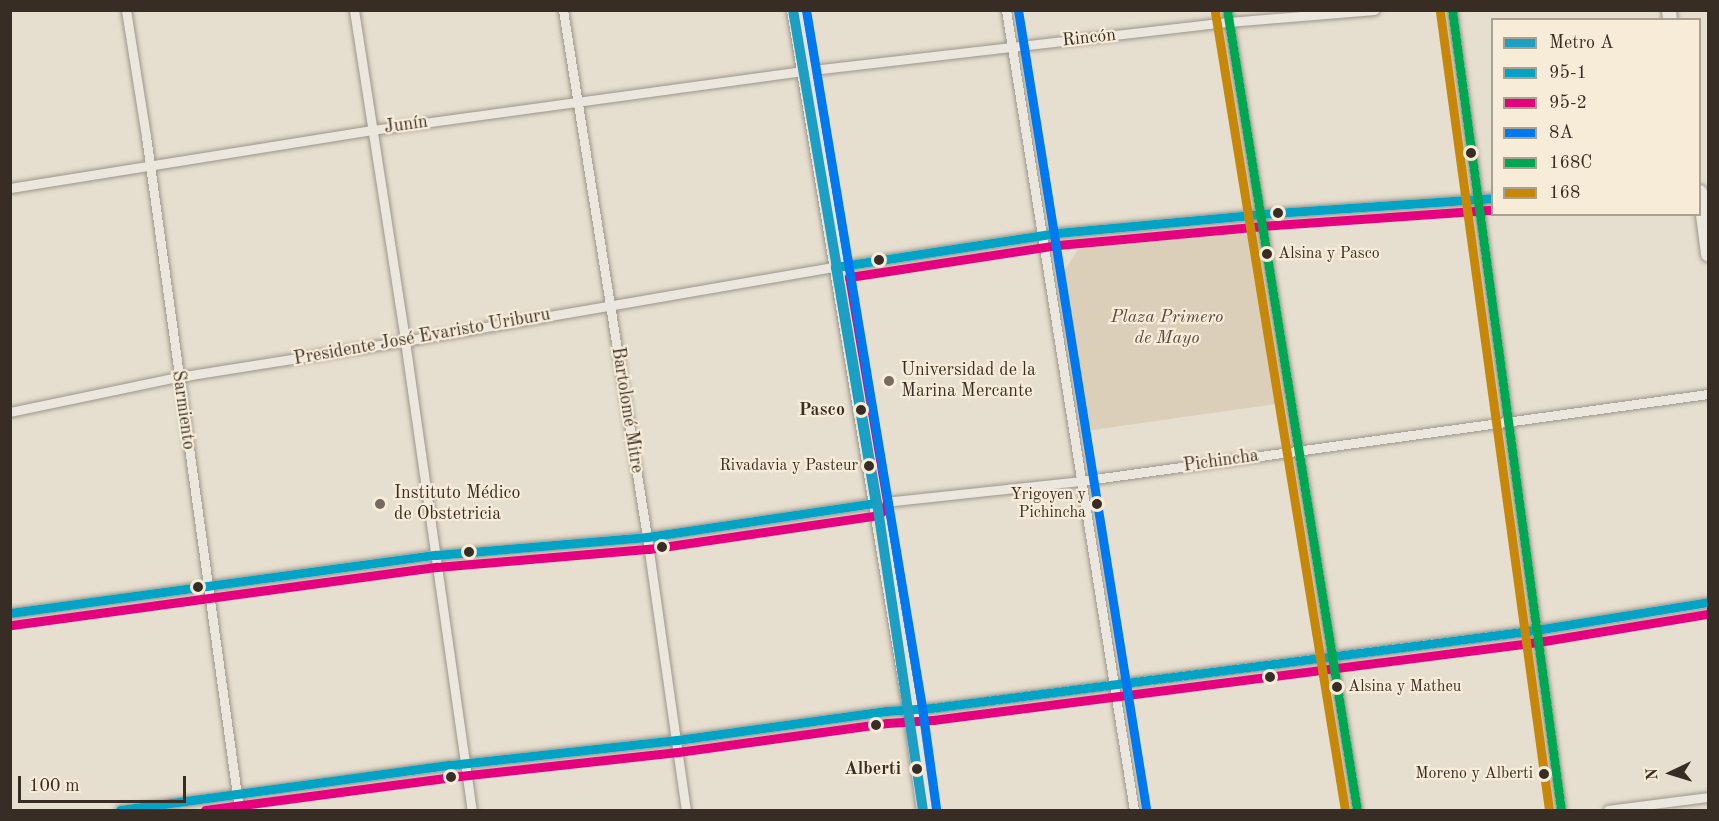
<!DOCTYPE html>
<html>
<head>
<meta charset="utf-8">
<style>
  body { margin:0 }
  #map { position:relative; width:1719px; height:821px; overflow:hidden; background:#e6dece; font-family:"Old Standard TT",serif }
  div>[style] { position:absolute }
  .green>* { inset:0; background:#dbcfb9 }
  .roads { filter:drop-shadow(0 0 2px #9b958b) drop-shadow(0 0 2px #9b958b) }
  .minor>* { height:9px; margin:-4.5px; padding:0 4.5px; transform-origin:4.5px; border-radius:4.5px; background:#ebe7df }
  .secondary>* { height:14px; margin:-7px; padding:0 7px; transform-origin:7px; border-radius:7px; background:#ebe7df }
  .primary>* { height:15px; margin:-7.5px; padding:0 7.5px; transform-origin:7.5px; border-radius:7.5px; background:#e8e3da }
  .bus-1>* { height:9px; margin:-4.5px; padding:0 4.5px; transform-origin:4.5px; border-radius:4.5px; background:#03a3c6 }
  .bus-2>* { height:9px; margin:-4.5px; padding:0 4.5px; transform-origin:4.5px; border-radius:4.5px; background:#e5007d }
  .bus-3>* { height:9px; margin:-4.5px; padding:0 4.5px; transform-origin:4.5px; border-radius:4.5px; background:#0079ef }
  .bus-4>* { height:9px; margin:-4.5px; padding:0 4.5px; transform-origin:4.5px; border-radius:4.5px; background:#00a651 }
  .bus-5>* { height:9px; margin:-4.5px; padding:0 4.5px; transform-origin:4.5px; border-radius:4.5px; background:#c78809 }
  .metro-1>* { height:10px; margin:-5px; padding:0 5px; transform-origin:5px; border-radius:5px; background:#1d9ec3 }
  .dots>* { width:16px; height:16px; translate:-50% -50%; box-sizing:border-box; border:3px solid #f6ecd8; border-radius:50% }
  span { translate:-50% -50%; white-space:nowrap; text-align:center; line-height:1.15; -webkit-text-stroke:4.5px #f6ecd8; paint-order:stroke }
  .bus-label { font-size:16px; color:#382d25 }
  .left { translate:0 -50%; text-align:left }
  .right { translate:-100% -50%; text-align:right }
  .street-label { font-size:18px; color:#382d25 }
  .park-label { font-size:18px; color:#574b3f; font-style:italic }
  .poi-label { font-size:18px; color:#382d25 }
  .stop-label { font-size:18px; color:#382d25; font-weight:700 }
  .frame { position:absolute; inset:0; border:12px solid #382d25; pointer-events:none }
  .legend { position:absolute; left:1491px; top:18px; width:210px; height:198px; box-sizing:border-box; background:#f6ecd8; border:2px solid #aaa090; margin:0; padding:8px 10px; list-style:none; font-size:18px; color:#382d25 }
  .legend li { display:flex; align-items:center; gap:12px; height:30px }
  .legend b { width:30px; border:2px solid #aaa090 }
  .north { position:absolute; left:1641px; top:743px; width:60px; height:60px; -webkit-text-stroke:4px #f6ecd8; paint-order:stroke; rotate:266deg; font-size:16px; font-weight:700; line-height:24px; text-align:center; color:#382d25 }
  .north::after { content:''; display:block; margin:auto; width:21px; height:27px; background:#382d25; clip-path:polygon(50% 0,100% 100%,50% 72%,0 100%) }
  .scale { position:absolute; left:18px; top:776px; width:168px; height:27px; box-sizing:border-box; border:3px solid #382d25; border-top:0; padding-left:8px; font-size:18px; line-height:21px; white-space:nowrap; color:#382d25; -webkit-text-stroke:4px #f6ecd8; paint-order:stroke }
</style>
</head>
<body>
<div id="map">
  <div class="green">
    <i style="clip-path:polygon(1241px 231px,1252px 240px,1276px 404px,1086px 431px,1063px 273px,1079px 248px)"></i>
  </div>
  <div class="roads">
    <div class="minor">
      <i style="left:126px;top:10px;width:128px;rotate:81deg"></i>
      <i style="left:146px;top:136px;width:680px;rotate:82.14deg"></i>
      <i style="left:354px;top:10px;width:335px;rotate:81.2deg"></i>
      <i style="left:405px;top:341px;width:474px;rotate:81.9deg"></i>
      <i style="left:563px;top:10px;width:534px;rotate:80.94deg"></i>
      <i style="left:647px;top:537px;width:276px;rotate:81.9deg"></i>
      <i style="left:1006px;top:10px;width:810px;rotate:80.91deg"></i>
      <i style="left:1227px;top:10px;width:810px;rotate:80.77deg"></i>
      <i style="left:1452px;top:10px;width:807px;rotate:82.24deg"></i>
      <i style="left:10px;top:188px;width:367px;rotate:-9.1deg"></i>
      <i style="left:372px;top:130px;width:436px;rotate:-7.8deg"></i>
      <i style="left:804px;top:71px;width:427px;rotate:-6.6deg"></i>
      <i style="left:1228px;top:22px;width:147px;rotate:-4.7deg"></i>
      <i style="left:10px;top:412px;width:172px;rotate:-11.8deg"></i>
      <i style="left:178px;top:377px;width:230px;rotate:-9deg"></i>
      <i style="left:405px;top:341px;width:436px;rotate:-9.8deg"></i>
      <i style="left:835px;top:267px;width:225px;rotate:-8.7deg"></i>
      <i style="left:1057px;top:233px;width:204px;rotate:-5.3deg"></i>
      <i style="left:1260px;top:214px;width:233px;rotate:-3.9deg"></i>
      <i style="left:10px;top:613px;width:430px;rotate:-7.8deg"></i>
      <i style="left:436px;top:555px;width:212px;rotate:-4.9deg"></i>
      <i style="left:647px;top:537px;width:231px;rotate:-8.5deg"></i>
      <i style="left:875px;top:503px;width:206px;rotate:-6.1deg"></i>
      <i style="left:1080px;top:481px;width:634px;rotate:-7.89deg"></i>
      <i style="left:120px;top:810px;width:333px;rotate:-7.8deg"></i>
      <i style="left:450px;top:765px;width:228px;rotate:-6.3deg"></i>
      <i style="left:677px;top:740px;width:211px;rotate:-7.9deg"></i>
      <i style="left:886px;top:711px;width:45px;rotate:-3.8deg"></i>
      <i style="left:931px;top:708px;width:610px;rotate:-7.35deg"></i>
      <i style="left:1536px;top:630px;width:174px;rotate:-9.2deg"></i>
      <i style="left:1608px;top:810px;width:101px;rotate:-7.4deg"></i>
    </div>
    <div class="secondary">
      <i style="left:1669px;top:10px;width:10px;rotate:84deg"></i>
      <i style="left:1700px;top:192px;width:63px;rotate:82.6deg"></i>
    </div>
    <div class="primary">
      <i style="left:794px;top:10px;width:709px;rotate:80.58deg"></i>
      <i style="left:910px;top:709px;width:102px;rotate:82.1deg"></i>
    </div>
  </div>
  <div class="bus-1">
    <i style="left:10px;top:613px;width:430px;rotate:-7.8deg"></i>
    <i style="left:436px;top:555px;width:212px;rotate:-4.9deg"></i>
    <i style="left:647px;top:537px;width:231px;rotate:-8.5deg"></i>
    <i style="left:875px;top:503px;width:239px;rotate:-99.6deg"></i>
    <i style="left:835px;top:267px;width:225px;rotate:-8.7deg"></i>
    <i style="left:1057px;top:233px;width:204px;rotate:-5.3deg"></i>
    <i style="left:1260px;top:214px;width:233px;rotate:-3.9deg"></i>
    <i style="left:120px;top:810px;width:333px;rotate:-7.8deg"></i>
    <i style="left:450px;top:765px;width:228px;rotate:-6.3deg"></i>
    <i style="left:677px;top:740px;width:211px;rotate:-7.9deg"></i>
    <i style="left:886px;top:711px;width:45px;rotate:-3.8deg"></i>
    <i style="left:931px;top:708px;width:610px;rotate:-7.35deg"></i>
    <i style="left:1536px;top:630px;width:174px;rotate:-9.2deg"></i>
  </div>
  <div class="bus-2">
    <i style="left:12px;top:625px;width:429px;rotate:-7.8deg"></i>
    <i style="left:437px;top:567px;width:213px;rotate:-4.9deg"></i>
    <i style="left:649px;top:549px;width:232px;rotate:-8.4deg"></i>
    <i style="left:878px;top:515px;width:9px;rotate:-41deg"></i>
    <i style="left:885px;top:509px;width:8px;rotate:-76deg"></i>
    <i style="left:887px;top:501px;width:227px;rotate:-99.6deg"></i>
    <i style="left:849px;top:277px;width:211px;rotate:-8.7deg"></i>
    <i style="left:1058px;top:245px;width:204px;rotate:-5.3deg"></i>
    <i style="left:1261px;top:226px;width:232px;rotate:-4deg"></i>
    <i style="left:205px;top:810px;width:248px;rotate:-7.6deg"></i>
    <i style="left:451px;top:777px;width:228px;rotate:-6.3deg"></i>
    <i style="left:678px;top:752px;width:211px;rotate:-7.9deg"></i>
    <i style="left:887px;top:723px;width:46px;rotate:-3.7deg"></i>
    <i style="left:933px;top:720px;width:610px;rotate:-7.35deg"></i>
    <i style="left:1538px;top:642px;width:172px;rotate:-9.4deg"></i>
  </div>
  <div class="bus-3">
    <i style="left:806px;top:10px;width:707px;rotate:80.55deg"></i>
    <i style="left:922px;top:707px;width:102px;rotate:82.1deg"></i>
    <i style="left:1018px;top:10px;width:808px;rotate:80.89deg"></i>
  </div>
  <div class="bus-4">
    <i style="left:1227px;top:10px;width:810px;rotate:80.77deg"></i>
    <i style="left:1452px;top:10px;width:807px;rotate:82.24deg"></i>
  </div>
  <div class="bus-5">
    <i style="left:1215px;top:12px;width:809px;rotate:80.75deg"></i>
    <i style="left:1440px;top:12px;width:805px;rotate:82.22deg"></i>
  </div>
  <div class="metro-1">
    <i style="left:793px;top:10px;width:500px;rotate:80.33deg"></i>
    <i style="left:877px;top:503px;width:310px;rotate:81.5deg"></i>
  </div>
  <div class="dots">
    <i style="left:1471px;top:153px;background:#382d25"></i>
    <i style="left:1278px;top:213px;background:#382d25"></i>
    <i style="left:1267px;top:254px;background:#382d25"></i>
    <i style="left:879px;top:260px;background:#382d25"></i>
    <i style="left:889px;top:381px;background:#756b60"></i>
    <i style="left:861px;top:410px;background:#382d25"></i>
    <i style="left:869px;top:466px;background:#382d25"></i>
    <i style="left:380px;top:504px;background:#756b60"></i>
    <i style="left:1097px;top:504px;background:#382d25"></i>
    <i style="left:662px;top:547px;background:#382d25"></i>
    <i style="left:469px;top:552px;background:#382d25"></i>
    <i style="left:198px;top:587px;background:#382d25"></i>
    <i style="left:1270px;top:677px;background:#382d25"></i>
    <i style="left:1337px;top:687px;background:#382d25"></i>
    <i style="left:876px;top:725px;background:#382d25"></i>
    <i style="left:917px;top:769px;background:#382d25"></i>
    <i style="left:1544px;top:774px;background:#382d25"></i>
    <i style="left:451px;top:777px;background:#382d25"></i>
  </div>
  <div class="bus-label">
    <span class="left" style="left:1278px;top:254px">Alsina y Pasco</span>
    <span class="right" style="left:858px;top:466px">Rivadavia y Pasteur</span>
    <span class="right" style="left:1086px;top:504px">Yrigoyen y<br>Pichincha</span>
    <span class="left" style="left:1348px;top:687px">Alsina y Matheu</span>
    <span class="right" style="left:1533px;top:774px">Moreno y Alberti</span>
  </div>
  <div class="street-label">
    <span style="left:1089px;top:38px;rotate:-6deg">Rincón</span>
    <span style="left:406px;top:125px;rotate:-8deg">Junín</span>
    <span style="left:422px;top:337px;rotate:-10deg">Presidente José Evaristo Uriburu</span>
    <span style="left:183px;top:410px;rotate:82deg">Sarmiento</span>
    <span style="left:627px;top:410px;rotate:81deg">Bartolomé Mitre</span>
    <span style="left:1221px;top:461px;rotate:-8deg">Pichincha</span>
  </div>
  <div class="park-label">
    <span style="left:1167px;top:328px">Plaza Primero<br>de Mayo</span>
  </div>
  <div class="poi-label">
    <span class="left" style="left:901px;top:381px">Universidad de la<br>Marina Mercante</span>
    <span class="left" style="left:394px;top:504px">Instituto Médico<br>de Obstetricia</span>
  </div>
  <div class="stop-label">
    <span class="right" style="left:845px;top:410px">Pasco</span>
    <span class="right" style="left:901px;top:769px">Alberti</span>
  </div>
  <div class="frame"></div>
  <ul class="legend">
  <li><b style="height:8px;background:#1d9ec3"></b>Metro A</li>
  <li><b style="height:8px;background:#03a3c6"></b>95-1</li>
  <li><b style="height:8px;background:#e5007d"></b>95-2</li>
  <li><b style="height:8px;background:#0079ef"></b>8A</li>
  <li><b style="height:8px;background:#00a651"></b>168C</li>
  <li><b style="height:8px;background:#c78809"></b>168</li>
  </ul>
  <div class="north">N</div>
  <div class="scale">100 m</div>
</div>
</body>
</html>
